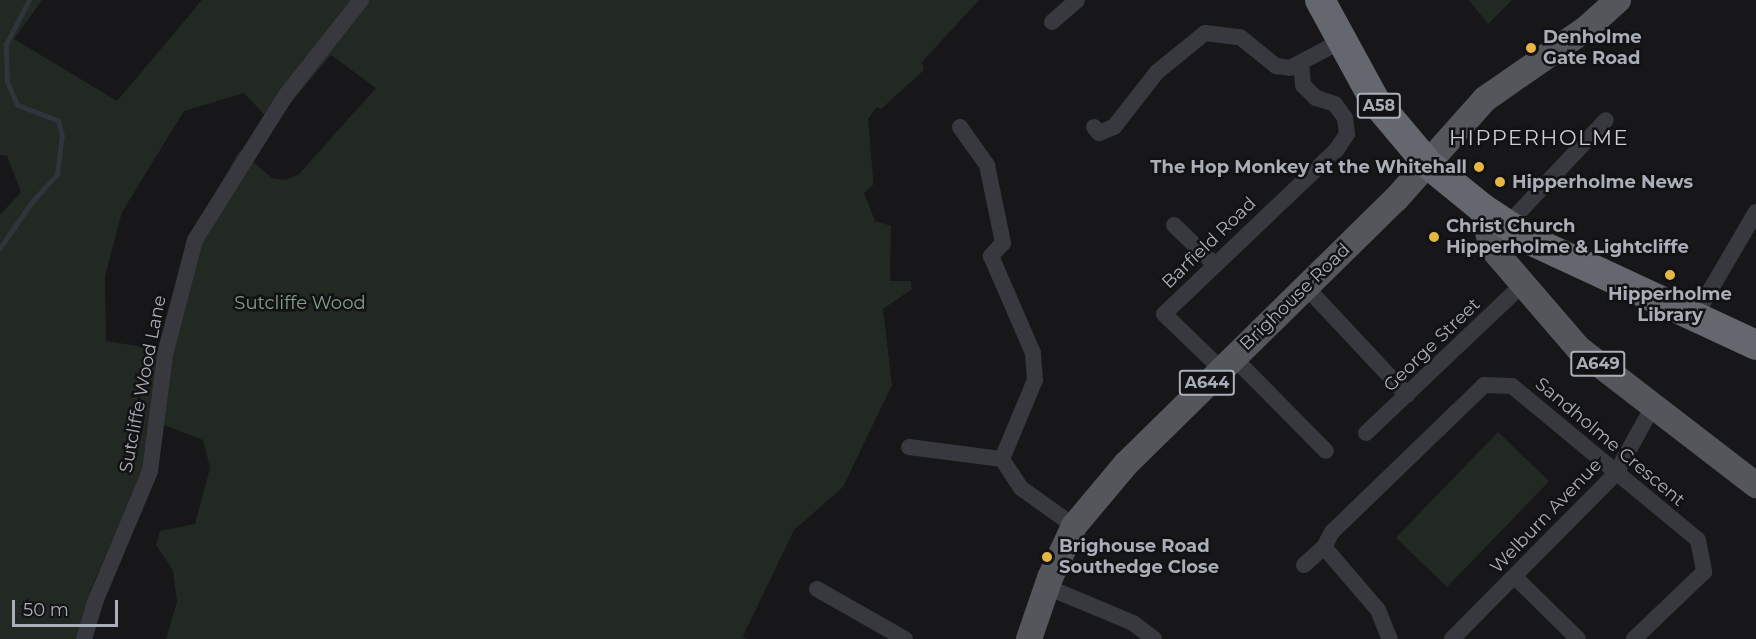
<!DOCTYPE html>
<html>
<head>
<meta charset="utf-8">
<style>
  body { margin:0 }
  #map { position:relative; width:1756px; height:639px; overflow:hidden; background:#171719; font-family:Montserrat,sans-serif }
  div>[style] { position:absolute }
  .green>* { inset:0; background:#212922; transform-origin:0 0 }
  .stream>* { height:4.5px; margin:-2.25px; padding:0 2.25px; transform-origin:2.25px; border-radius:2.25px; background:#2e353c }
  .street>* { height:16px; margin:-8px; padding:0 8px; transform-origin:8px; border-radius:8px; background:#38393e }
  .primary>* { height:26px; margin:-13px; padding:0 13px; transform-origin:13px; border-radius:13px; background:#54565c }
  .highway>* { height:30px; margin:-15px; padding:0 15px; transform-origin:15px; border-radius:15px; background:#65676e }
  .dots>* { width:16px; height:16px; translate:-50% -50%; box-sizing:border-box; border:3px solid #121214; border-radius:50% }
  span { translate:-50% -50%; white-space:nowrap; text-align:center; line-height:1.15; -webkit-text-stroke:5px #121214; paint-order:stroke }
  .shield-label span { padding:2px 4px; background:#121214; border:2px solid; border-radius:4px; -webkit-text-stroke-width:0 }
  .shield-label { font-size:16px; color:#aaaeb8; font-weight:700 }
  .poi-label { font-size:18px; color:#aaaeb8; font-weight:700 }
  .left { translate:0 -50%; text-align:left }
  .right { translate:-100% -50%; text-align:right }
  .street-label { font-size:18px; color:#aaaeb8 }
  .park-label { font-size:18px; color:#82a186 }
  .quarter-label { font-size:21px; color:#cbcdd4; letter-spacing:1.5px }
  .scale { position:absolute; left:12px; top:600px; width:106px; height:27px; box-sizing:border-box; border:3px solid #aaaeb8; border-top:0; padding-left:8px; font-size:18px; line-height:21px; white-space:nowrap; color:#aaaeb8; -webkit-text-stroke:4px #121214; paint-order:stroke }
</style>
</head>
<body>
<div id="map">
  <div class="green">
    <i style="clip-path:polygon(evenodd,0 0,42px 0,14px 39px,117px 101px,202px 0,979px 0,922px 62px,924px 70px,881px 109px,877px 107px,868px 119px,873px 177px,873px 185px,864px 193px,875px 221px,891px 226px,890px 281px,911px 281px,912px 289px,883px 309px,892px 385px,843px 487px,794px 530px,743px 636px,747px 639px,166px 639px,177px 602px,173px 570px,156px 545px,160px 531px,195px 524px,210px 468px,203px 440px,151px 420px,143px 469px,91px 589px,78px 639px,0 639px,0 215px,21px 192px,7px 156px,0 155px,0 0,331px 55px,376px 88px,299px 174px,286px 180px,272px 178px,240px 150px,189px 239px,157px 349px,106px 341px,105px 276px,122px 212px,184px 111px,244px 93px,273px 124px,331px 55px)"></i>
    <i style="clip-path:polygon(1469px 0,1512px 0,1488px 24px)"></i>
    <i style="left:1498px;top:432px;width:71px;height:147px;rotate:44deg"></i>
  </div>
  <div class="stream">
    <i style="left:0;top:248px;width:55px;rotate:-55.4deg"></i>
    <i style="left:31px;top:203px;width:39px;rotate:-48deg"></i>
    <i style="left:57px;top:174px;width:38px;rotate:-83deg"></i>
    <i style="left:62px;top:136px;width:16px;rotate:-105deg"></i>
    <i style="left:58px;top:121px;width:44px;rotate:-158.7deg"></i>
    <i style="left:17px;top:105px;width:26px;rotate:-113deg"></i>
    <i style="left:7px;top:81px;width:37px;rotate:-92deg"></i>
    <i style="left:6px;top:44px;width:50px;rotate:-62.4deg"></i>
  </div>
  <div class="street">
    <i style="left:1052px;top:22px;width:33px;rotate:-41deg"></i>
    <i style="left:960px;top:127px;width:47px;rotate:54.6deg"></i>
    <i style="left:987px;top:165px;width:80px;rotate:78.4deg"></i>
    <i style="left:1003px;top:243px;width:18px;rotate:133deg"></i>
    <i style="left:991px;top:256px;width:106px;rotate:66.6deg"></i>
    <i style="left:1033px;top:353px;width:27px;rotate:86deg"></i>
    <i style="left:1035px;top:380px;width:86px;rotate:112.7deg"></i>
    <i style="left:1002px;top:459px;width:35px;rotate:57deg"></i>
    <i style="left:1021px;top:488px;width:65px;rotate:35.6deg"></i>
    <i style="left:1094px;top:127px;width:8px;rotate:50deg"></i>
    <i style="left:1099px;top:133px;width:16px;rotate:-22deg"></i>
    <i style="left:1114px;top:127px;width:70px;rotate:-52deg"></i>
    <i style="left:1157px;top:72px;width:62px;rotate:-39.1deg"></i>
    <i style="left:1205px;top:33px;width:35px;rotate:7deg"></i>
    <i style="left:1240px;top:37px;width:46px;rotate:38.9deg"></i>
    <i style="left:1276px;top:66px;width:14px;rotate:8deg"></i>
    <i style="left:1290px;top:68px;width:58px;rotate:-27.9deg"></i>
    <i style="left:1174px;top:225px;width:57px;rotate:44.3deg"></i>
    <i style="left:1507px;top:225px;width:144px;rotate:-46.7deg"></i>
    <i style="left:1306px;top:287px;width:148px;rotate:46.9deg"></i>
    <i style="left:1695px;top:316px;width:121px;rotate:-59.6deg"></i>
    <i style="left:1233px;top:357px;width:132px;rotate:45.3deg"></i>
    <i style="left:1221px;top:369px;width:79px;rotate:-136deg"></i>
    <i style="left:1164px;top:314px;width:239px;rotate:-43.6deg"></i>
    <i style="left:1337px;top:149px;width:18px;rotate:-56deg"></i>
    <i style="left:1347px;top:134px;width:16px;rotate:-97deg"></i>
    <i style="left:1345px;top:118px;width:17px;rotate:-126deg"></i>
    <i style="left:1335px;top:104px;width:20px;rotate:-162deg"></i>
    <i style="left:1316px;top:98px;width:18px;rotate:-135deg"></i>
    <i style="left:1303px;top:85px;width:22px;rotate:-95deg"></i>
    <i style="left:1366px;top:433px;width:216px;rotate:-43.5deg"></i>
    <i style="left:909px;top:447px;width:94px;rotate:7.4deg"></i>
    <i style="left:1324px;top:547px;width:83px;rotate:49.4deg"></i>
    <i style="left:1378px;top:610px;width:31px;rotate:68deg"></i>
    <i style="left:1304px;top:565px;width:27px;rotate:-42deg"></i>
    <i style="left:1324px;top:547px;width:17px;rotate:-62deg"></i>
    <i style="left:1332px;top:532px;width:211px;rotate:-44deg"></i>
    <i style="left:1484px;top:385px;width:28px;rotate:2deg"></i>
    <i style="left:1512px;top:386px;width:241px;rotate:39.6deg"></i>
    <i style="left:1698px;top:540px;width:33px;rotate:79deg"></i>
    <i style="left:1704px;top:572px;width:97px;rotate:136.3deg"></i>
    <i style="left:1515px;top:577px;width:88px;rotate:44.5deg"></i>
    <i style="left:1047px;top:587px;width:93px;rotate:22.7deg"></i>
    <i style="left:1133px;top:623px;width:26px;rotate:37deg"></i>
    <i style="left:817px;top:589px;width:101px;rotate:29.6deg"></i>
    <i style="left:84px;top:639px;width:39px;rotate:-73deg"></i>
    <i style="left:95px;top:602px;width:142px;rotate:-67.2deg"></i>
    <i style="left:150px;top:471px;width:117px;rotate:-82.6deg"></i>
    <i style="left:165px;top:355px;width:119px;rotate:-75.4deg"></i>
    <i style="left:195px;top:240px;width:171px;rotate:-57.9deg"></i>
    <i style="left:286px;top:95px;width:121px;rotate:-51.7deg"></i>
    <i style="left:1452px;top:639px;width:233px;rotate:-45.3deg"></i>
    <i style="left:1616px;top:473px;width:74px;rotate:-61deg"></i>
  </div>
  <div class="primary">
    <i style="left:1482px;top:208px;width:41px;rotate:76deg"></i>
    <i style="left:1492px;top:248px;width:132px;rotate:49.3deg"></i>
    <i style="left:1578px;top:348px;width:225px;rotate:37.6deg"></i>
    <i style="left:1029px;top:639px;width:65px;rotate:-71deg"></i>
    <i style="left:1050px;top:578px;width:57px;rotate:-65.2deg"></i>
    <i style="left:1074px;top:526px;width:81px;rotate:-50deg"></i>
    <i style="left:1126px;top:464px;width:378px;rotate:-44.5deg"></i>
    <i style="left:1396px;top:199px;width:134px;rotate:-48.3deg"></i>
    <i style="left:1485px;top:99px;width:124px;rotate:-34.8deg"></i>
    <i style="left:1587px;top:28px;width:42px;rotate:-42.1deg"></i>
  </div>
  <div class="highway">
    <i style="left:1320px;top:0;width:115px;rotate:61.4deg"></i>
    <i style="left:1375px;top:101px;width:82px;rotate:49.9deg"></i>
    <i style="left:1428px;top:164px;width:70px;rotate:39.2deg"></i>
    <i style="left:1482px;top:208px;width:60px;rotate:33.4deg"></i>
    <i style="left:1532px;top:241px;width:247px;rotate:24.9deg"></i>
  </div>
  <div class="dots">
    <i style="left:1531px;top:48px;background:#e6b642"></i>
    <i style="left:1479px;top:167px;background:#e6b642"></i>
    <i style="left:1500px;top:182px;background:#e6b642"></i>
    <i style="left:1434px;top:237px;background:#e6b642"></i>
    <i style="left:1670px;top:275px;background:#e6b642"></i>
    <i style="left:1047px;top:557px;background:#e6b642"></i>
  </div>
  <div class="shield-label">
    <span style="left:1379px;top:106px">A58</span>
    <span style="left:1598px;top:364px">A649</span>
    <span style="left:1207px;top:383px">A644</span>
  </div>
  <div class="poi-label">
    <span class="left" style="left:1543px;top:48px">Denholme<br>Gate Road</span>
    <span class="right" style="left:1467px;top:167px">The Hop Monkey at the Whitehall</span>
    <span class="left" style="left:1512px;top:182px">Hipperholme News</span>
    <span class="left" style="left:1446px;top:237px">Christ Church<br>Hipperholme &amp; Lightcliffe</span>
    <span style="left:1670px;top:305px">Hipperholme<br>Library</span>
    <span class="left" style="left:1059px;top:557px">Brighouse Road<br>Southedge Close</span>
  </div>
  <div class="street-label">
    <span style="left:1209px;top:243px;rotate:-44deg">Barfield Road</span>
    <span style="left:1295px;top:297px;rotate:-44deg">Brighouse Road</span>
    <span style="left:1432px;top:345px;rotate:-44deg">George Street</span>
    <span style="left:143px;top:384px;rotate:-79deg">Sutcliffe Wood Lane</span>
    <span style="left:1610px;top:442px;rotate:40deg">Sandholme Crescent</span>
    <span style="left:1546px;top:516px;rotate:-46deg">Welburn Avenue</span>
  </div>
  <div class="park-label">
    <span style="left:300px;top:303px">Sutcliffe Wood</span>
  </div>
  <div class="quarter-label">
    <span style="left:1539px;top:138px">HIPPERHOLME</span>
  </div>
  <div class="scale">50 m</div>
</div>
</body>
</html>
